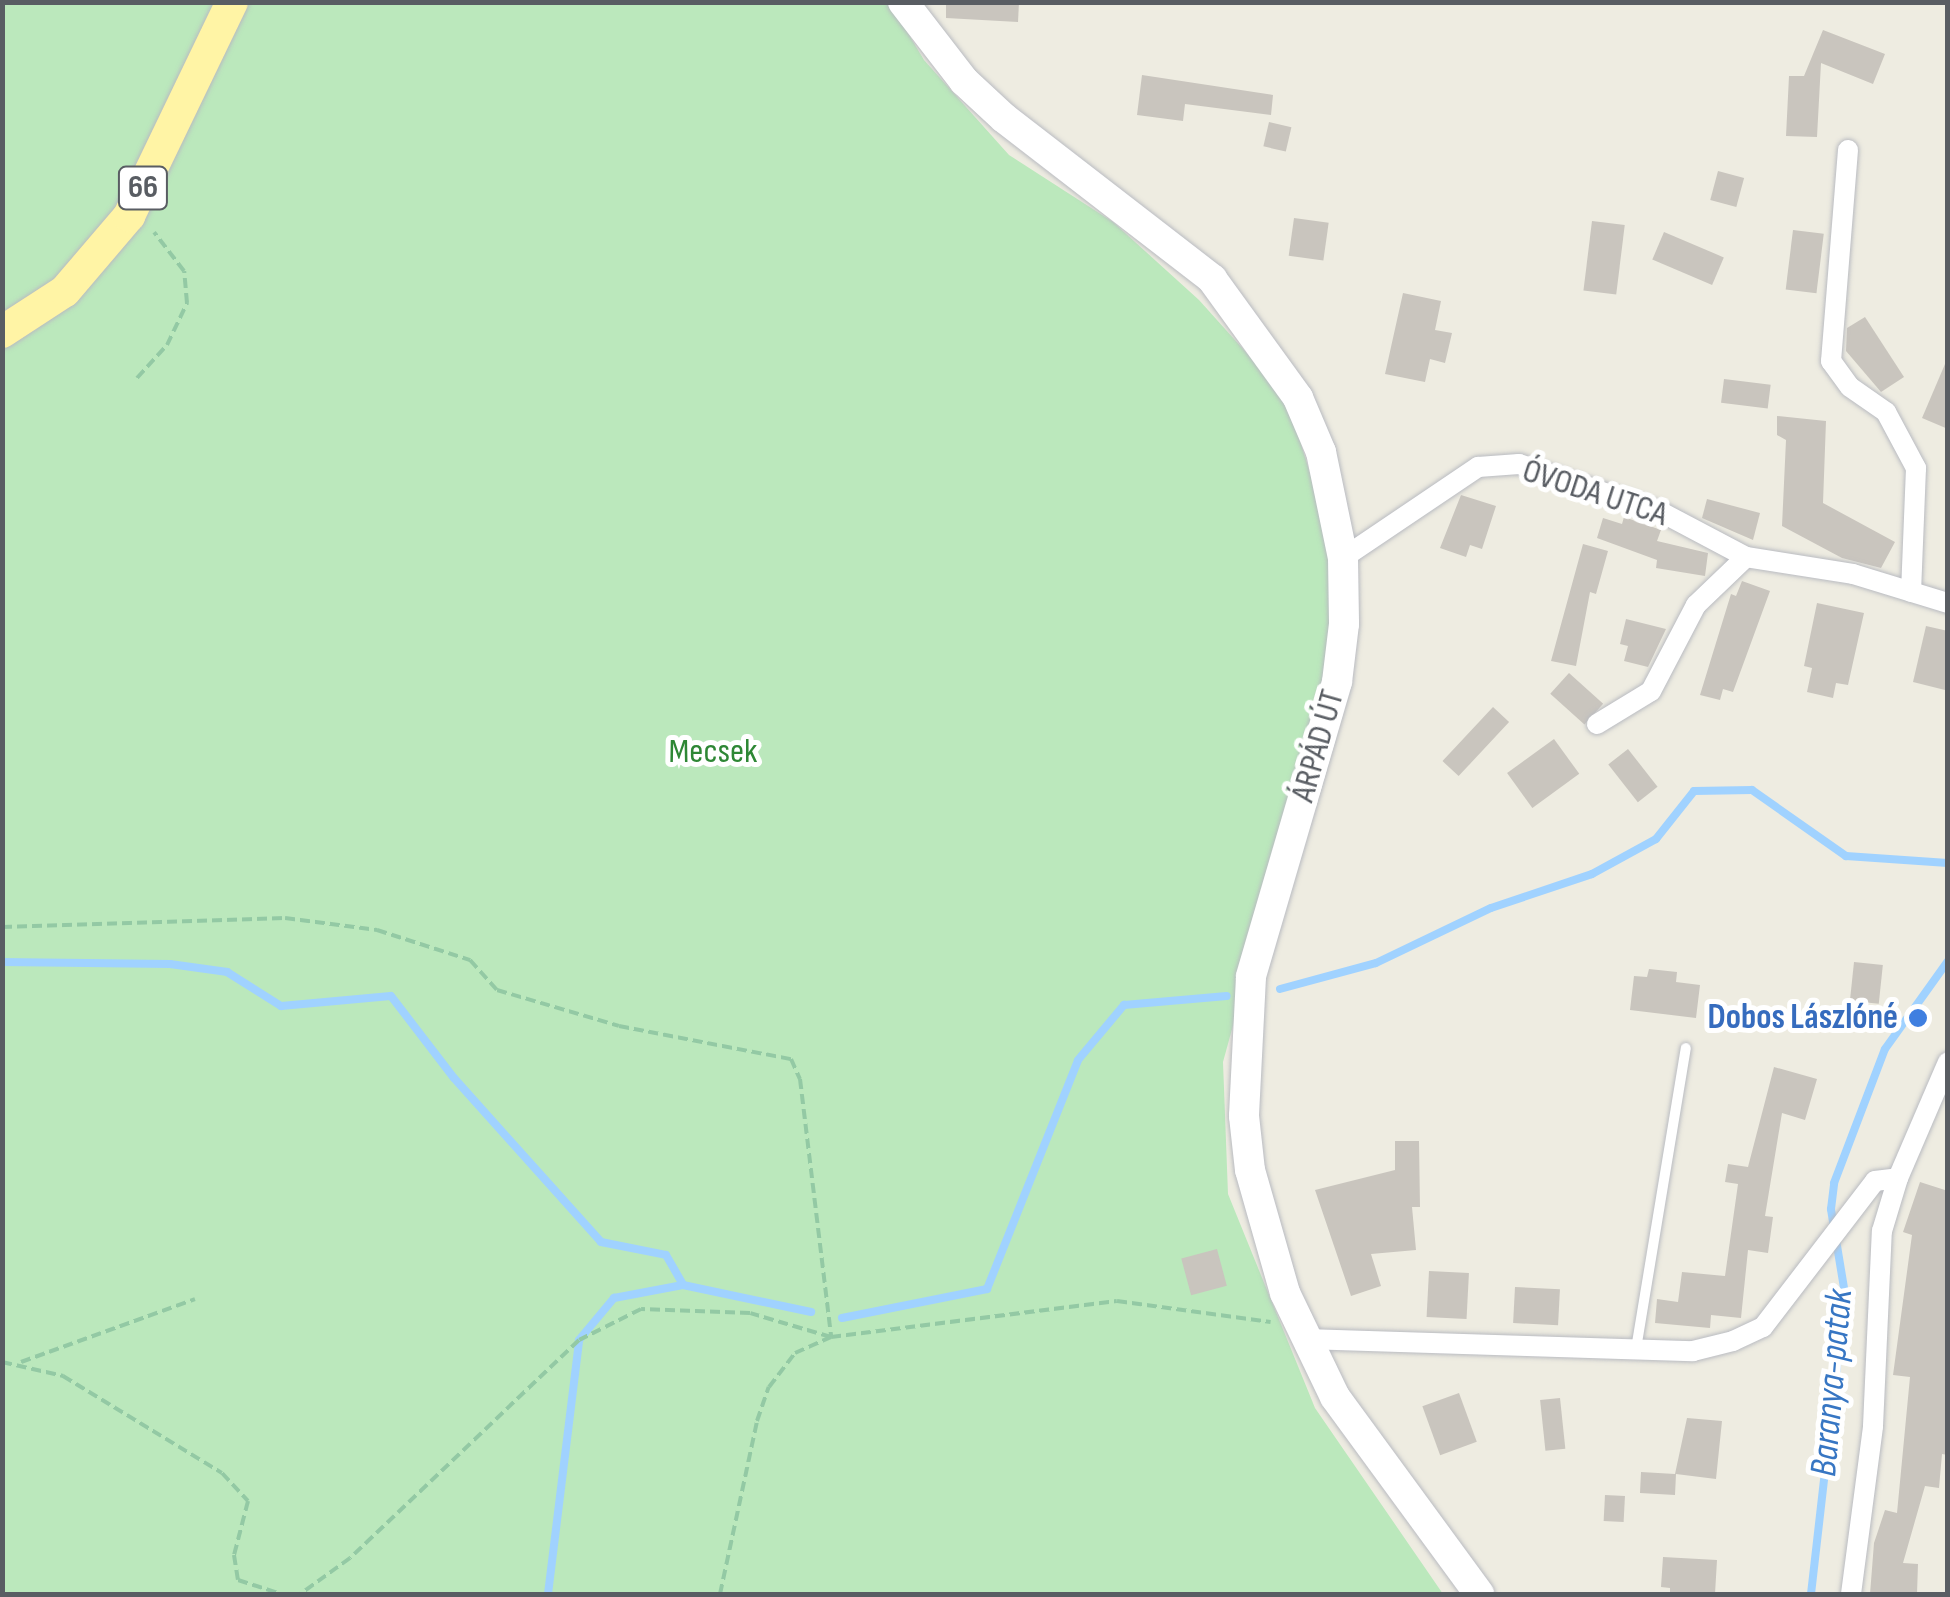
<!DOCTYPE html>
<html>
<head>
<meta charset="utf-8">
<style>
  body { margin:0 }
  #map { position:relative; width:1950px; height:1597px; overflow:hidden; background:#eeece1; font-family:"Sofia Sans Condensed",sans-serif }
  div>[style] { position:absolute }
  .green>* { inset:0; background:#bbe8bc }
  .stream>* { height:8px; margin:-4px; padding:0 4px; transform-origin:4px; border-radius:4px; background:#a0d2ff }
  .building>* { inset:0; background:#c9c5be; transform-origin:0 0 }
  .path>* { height:4px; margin-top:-2px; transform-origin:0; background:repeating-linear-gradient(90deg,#93c9a4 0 10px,transparent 0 15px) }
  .roads { filter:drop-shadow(0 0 2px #b9bbc1) drop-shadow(0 0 2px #b9bbc1) }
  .lane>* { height:10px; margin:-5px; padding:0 5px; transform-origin:5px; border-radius:5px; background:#fff }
  .street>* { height:20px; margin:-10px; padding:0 10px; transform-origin:10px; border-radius:10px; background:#fff }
  .secondary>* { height:30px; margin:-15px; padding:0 15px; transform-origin:15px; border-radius:15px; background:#fff }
  .primary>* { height:32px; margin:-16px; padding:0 16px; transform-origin:16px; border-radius:16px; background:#fff4a5 }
  .dots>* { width:28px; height:28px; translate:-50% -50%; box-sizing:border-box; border:5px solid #fff; border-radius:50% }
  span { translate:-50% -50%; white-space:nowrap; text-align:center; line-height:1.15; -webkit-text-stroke:10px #fff; paint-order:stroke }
  .shield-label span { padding:2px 8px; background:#fff; border:2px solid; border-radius:8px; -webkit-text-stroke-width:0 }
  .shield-label { font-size:32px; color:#595d63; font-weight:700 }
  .street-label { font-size:35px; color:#595d63 }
  .park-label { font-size:35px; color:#2e8735 }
  .shop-label { font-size:35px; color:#366cbe; font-weight:700 }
  .right { translate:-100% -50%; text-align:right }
  .water-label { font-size:38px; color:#3776c3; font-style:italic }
  .frame { position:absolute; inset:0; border:5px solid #595d63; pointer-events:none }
</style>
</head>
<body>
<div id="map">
  <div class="green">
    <i style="clip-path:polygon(3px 3px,890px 3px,924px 60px,1009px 155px,1113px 222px,1199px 300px,1287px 398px,1338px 565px,1336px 651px,1223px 1062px,1228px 1194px,1315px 1408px,1443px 1594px,3px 1594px)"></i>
  </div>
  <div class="stream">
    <i style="left:2px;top:962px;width:168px;rotate:0.7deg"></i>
    <i style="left:170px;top:964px;width:58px;rotate:8deg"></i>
    <i style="left:227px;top:972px;width:64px;rotate:32.2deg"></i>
    <i style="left:281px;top:1006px;width:110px;rotate:-5.2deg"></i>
    <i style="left:391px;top:996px;width:103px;rotate:52.5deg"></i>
    <i style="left:454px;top:1078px;width:220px;rotate:48.1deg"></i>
    <i style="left:601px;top:1242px;width:66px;rotate:11.3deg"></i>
    <i style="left:666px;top:1255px;width:34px;rotate:60deg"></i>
    <i style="left:1280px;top:989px;width:99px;rotate:-15.2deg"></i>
    <i style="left:1376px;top:963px;width:127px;rotate:-25.6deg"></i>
    <i style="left:1491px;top:908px;width:107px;rotate:-18.6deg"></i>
    <i style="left:1592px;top:874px;width:73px;rotate:-28.7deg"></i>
    <i style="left:1656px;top:839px;width:61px;rotate:-51.6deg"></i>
    <i style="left:1694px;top:791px;width:58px;rotate:-1deg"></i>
    <i style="left:1752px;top:790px;width:115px;rotate:35.1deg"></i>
    <i style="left:1846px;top:856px;width:102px;rotate:3.9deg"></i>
    <i style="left:842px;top:1318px;width:148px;rotate:-11.3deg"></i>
    <i style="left:987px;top:1289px;width:246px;rotate:-68.3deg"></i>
    <i style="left:1078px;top:1060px;width:72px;rotate:-50.1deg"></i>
    <i style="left:1124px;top:1005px;width:103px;rotate:-5deg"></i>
    <i style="left:548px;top:1594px;width:256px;rotate:-83deg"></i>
    <i style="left:579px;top:1340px;width:55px;rotate:-50.2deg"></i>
    <i style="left:614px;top:1298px;width:70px;rotate:-10.7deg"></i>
    <i style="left:683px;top:1285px;width:131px;rotate:11.9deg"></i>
    <i style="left:1811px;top:1594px;width:302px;rotate:-83.5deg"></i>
    <i style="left:1845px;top:1294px;width:86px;rotate:-99.4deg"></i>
    <i style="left:1831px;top:1209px;width:26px;rotate:-83deg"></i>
    <i style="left:1834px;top:1183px;width:143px;rotate:-69.2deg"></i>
    <i style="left:1885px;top:1049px;width:108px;rotate:-54.4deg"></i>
  </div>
  <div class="building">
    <i style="clip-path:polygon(946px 2px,1019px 2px,1018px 22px,946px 18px)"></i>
    <i style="clip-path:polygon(1823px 30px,1885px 54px,1873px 84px,1821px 63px,1817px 137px,1786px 136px,1789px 76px,1804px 76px)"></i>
    <i style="clip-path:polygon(1142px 75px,1273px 95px,1271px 115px,1185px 104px,1183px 121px,1137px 115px)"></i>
    <i style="left:1269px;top:122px;width:23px;height:25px;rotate:13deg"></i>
    <i style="left:1718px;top:171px;width:27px;height:30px;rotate:15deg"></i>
    <i style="left:1294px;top:218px;width:35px;height:38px;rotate:8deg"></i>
    <i style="left:1592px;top:221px;width:33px;height:70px;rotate:7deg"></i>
    <i style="left:1793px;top:230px;width:31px;height:60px;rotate:7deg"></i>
    <i style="left:1664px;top:232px;width:65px;height:30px;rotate:23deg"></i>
    <i style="clip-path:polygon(1403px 293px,1441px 301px,1435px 330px,1452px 333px,1445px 363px,1430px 359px,1425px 382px,1385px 374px)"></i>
    <i style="clip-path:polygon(1865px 317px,1904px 377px,1881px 392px,1846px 351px,1847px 328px)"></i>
    <i style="clip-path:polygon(1948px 357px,1948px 429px,1922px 418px)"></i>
    <i style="left:1724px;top:379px;width:47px;height:24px;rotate:7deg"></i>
    <i style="clip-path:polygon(1777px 416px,1826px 421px,1823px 503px,1895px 542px,1881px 568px,1842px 558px,1782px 526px,1786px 440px,1777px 435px)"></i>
    <i style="clip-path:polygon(1461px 495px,1496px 506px,1482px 549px,1470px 545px,1466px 557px,1440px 548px)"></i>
    <i style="clip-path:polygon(1707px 499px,1760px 513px,1753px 540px,1702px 518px)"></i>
    <i style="clip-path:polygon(1624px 517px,1661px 530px,1657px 541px,1708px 553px,1705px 576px,1656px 568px,1657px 560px,1597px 538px,1603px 518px,1622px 524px)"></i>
    <i style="clip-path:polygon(1583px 544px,1608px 551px,1596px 594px,1590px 592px,1576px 666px,1551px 661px)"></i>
    <i style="clip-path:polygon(1742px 581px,1770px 591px,1733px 692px,1723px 689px,1720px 700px,1700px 695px,1731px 594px,1736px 596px)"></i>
    <i style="clip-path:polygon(1817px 603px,1864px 613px,1848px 685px,1836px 683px,1833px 698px,1807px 692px,1812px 668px,1804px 666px)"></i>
    <i style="clip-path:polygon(1626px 619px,1666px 629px,1648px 667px,1624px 661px,1628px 646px,1620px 644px)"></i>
    <i style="clip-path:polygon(1926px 626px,1948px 631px,1945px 690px,1913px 682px)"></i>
    <i style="left:1569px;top:673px;width:46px;height:28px;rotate:42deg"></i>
    <i style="left:1493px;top:707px;width:22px;height:74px;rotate:43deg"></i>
    <i style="left:1554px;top:739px;width:43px;height:58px;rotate:54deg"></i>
    <i style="left:1628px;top:749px;width:48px;height:25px;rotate:52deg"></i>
    <i style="left:1854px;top:962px;width:29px;height:39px;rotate:6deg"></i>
    <i style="clip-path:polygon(1649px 969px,1677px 972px,1676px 982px,1700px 985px,1696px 1018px,1630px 1010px,1634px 976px,1647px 977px)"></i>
    <i style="clip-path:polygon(1774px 1067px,1817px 1079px,1805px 1120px,1782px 1113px,1765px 1216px,1773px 1217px,1768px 1253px,1748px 1250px,1741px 1318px,1711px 1315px,1710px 1328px,1655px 1323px,1657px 1299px,1678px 1302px,1682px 1272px,1725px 1276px,1738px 1184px,1725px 1182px,1728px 1164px,1748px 1167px)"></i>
    <i style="clip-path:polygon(1395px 1141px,1419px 1141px,1420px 1207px,1412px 1207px,1416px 1250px,1371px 1254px,1381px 1286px,1351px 1296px,1315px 1190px,1395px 1170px)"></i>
    <i style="clip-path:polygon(1920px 1182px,1948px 1191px,1948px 1455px,1942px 1454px,1939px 1488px,1925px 1486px,1903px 1563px,1918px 1564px,1917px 1594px,1870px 1594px,1874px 1543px,1885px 1510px,1897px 1513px,1910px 1377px,1893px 1375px,1912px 1235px,1903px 1232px)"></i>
    <i style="left:1217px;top:1249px;width:38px;height:37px;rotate:75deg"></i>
    <i style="left:1429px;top:1271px;width:40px;height:46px;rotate:3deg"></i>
    <i style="left:1515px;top:1287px;width:45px;height:36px;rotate:3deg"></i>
    <i style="left:1459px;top:1393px;width:52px;height:39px;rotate:70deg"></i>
    <i style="left:1560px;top:1398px;width:51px;height:20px;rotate:84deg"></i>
    <i style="clip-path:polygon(1687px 1418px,1722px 1421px,1716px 1479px,1676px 1474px,1675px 1495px,1640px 1493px,1641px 1472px,1675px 1474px)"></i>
    <i style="left:1605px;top:1495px;width:20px;height:26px;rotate:3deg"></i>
    <i style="clip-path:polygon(1663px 1557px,1717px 1560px,1715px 1594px,1670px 1594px,1670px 1588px,1661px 1587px)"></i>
  </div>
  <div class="path">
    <i style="left:137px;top:378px;width:45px;rotate:-47.7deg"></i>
    <i style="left:167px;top:345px;width:47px;rotate:-64.5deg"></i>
    <i style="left:187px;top:303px;width:32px;rotate:-95deg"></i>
    <i style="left:184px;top:271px;width:49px;rotate:-127.6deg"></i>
    <i style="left:2px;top:927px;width:283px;rotate:-1.8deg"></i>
    <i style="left:285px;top:918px;width:93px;rotate:7.4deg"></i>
    <i style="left:377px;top:930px;width:98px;rotate:17.9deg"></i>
    <i style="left:470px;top:960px;width:40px;rotate:48deg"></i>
    <i style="left:497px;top:990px;width:127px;rotate:16.4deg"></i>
    <i style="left:619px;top:1026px;width:175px;rotate:10.9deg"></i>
    <i style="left:791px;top:1059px;width:22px;rotate:66deg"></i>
    <i style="left:800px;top:1079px;width:260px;rotate:83.1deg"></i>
    <i style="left:831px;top:1337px;width:84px;rotate:-163.5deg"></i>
    <i style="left:750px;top:1313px;width:109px;rotate:-177.9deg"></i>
    <i style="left:641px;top:1309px;width:69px;rotate:153.4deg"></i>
    <i style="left:579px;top:1340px;width:316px;rotate:136.4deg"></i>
    <i style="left:350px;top:1558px;width:62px;rotate:144.2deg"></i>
    <i style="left:2px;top:1362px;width:63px;rotate:12.9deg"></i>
    <i style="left:63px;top:1376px;width:186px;rotate:31.4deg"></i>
    <i style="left:222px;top:1473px;width:38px;rotate:47deg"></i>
    <i style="left:248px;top:1501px;width:56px;rotate:104.5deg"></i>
    <i style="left:234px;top:1555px;width:25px;rotate:81deg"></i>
    <i style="left:238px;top:1580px;width:45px;rotate:18deg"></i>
    <i style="left:21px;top:1362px;width:185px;rotate:-19.9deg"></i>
    <i style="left:720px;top:1594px;width:177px;rotate:-77.9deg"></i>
    <i style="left:757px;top:1421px;width:36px;rotate:-71deg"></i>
    <i style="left:769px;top:1387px;width:43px;rotate:-52.6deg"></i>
    <i style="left:795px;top:1353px;width:39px;rotate:-24deg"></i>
    <i style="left:831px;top:1337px;width:288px;rotate:-7.2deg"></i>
    <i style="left:1117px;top:1301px;width:155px;rotate:7.8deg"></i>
  </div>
  <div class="roads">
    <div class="lane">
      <i style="left:1636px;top:1349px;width:305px;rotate:-80.6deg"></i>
    </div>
    <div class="street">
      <i style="left:1848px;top:150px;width:212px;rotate:94.6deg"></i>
      <i style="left:1831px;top:361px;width:32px;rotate:54deg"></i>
      <i style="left:1850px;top:387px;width:44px;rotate:34.8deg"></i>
      <i style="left:1886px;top:412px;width:64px;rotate:61.8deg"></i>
      <i style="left:1916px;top:468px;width:124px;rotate:92.3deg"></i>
      <i style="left:1343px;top:558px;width:163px;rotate:-34deg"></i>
      <i style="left:1478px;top:467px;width:41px;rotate:-4.2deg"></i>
      <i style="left:1519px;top:464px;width:150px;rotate:18.7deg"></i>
      <i style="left:1661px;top:512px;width:96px;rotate:27.9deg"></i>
      <i style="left:1597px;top:724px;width:63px;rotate:-31.4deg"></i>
      <i style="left:1651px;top:691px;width:97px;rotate:-62.4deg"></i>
      <i style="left:1696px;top:605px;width:69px;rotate:-43.8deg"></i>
      <i style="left:1746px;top:557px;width:108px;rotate:9deg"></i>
      <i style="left:1853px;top:574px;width:99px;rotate:17deg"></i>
      <i style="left:1305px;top:1339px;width:388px;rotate:1.8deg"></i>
      <i style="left:1693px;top:1351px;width:41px;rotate:-14deg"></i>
      <i style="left:1733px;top:1341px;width:33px;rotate:-25deg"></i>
      <i style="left:1763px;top:1327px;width:184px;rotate:-52.5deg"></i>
      <i style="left:1875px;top:1181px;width:23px;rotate:-7deg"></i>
      <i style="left:1851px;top:1594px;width:169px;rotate:-82.5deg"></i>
      <i style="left:1873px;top:1426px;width:195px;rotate:-87.4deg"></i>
      <i style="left:1882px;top:1231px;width:55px;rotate:-73.2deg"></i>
      <i style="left:1898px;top:1178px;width:126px;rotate:-66.7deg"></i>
    </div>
    <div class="secondary">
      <i style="left:903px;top:2px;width:100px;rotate:52.3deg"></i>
      <i style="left:964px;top:81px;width:54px;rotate:42.8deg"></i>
      <i style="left:1004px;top:118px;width:263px;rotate:37.7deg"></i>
      <i style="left:1212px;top:279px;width:147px;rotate:54.1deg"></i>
      <i style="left:1298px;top:398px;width:59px;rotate:66.9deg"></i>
      <i style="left:1321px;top:452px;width:108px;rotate:78.3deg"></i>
      <i style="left:1343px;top:558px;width:66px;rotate:89.1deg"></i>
      <i style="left:1344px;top:624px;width:58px;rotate:96.9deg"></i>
      <i style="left:1337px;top:682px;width:307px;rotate:106.3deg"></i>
      <i style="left:1251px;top:977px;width:139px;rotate:92.9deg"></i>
      <i style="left:1244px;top:1116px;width:54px;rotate:83.7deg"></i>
      <i style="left:1250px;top:1170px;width:128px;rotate:74.1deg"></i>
      <i style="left:1285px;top:1293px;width:115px;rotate:64.3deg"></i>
      <i style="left:1335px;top:1397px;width:244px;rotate:53.8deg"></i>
    </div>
    <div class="primary">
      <i style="left:2px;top:332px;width:75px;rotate:-33.1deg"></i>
      <i style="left:65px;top:291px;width:99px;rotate:-49.5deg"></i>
      <i style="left:129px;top:216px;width:237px;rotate:-64.3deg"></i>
    </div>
  </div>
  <div class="dots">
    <i style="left:1918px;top:1018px;background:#3f7fe0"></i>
  </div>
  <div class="shield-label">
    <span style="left:143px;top:188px">66</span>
  </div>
  <div class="street-label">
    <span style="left:1595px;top:493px;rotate:18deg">ÓVODA UTCA</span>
    <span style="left:1318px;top:746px;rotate:-74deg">ÁRPÁD ÚT</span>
  </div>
  <div class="park-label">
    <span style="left:713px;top:752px">Mecsek</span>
  </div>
  <div class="shop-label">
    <span class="right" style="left:1898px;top:1018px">Dobos Lászlóné</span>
  </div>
  <div class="water-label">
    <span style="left:1832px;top:1383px;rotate:-85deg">Baranya-patak</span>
  </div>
  <div class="frame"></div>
</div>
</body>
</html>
